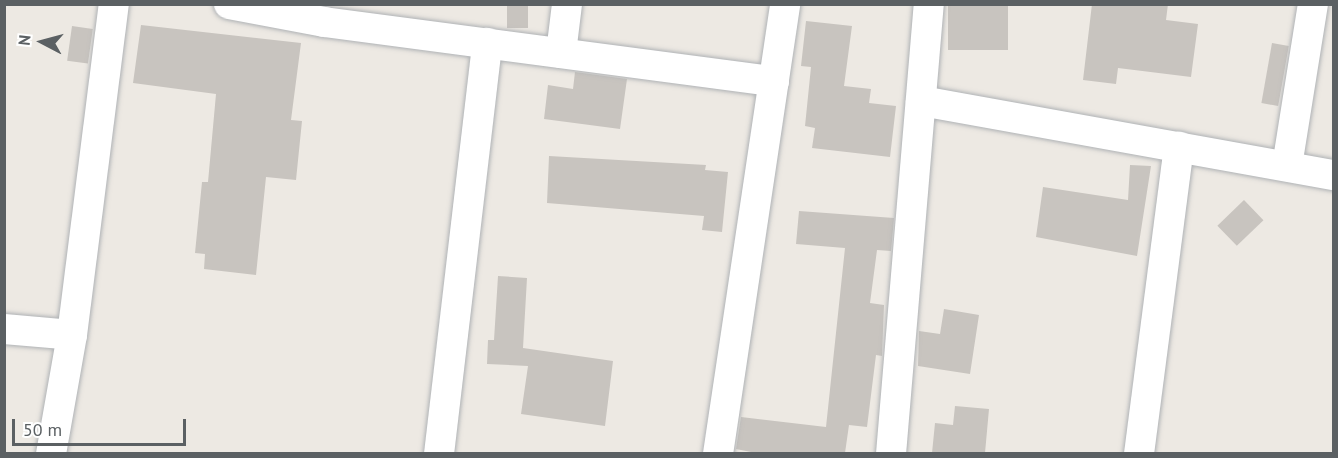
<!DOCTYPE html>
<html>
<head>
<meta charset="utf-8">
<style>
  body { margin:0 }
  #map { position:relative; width:1338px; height:458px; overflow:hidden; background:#ede9e3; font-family:"PT Sans",sans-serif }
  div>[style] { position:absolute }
  .building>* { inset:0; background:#c8c4bf; transform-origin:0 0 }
  .roads { filter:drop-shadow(0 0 2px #afb2b5) drop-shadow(0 0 2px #afb2b5) }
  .minor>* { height:30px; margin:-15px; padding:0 15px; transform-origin:15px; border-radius:15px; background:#fff }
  span { translate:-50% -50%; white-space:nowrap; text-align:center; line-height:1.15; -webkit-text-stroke:4.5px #fff; paint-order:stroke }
  .frame { position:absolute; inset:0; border:6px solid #5b6063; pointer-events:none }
  .north { position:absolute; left:12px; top:12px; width:60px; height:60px; -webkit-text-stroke:4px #fff; paint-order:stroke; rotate:276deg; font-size:16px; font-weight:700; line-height:24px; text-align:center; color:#5b6063 }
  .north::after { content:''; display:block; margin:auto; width:21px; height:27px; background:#5b6063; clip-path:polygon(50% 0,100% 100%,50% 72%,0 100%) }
  .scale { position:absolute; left:12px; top:419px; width:174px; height:27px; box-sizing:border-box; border:3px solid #5b6063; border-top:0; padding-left:8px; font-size:18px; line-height:21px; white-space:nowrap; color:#5b6063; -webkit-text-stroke:4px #fff; paint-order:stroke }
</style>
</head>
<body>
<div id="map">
  <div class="building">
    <i style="left:507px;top:4px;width:21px;height:24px"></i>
    <i style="left:948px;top:4px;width:60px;height:46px"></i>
    <i style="clip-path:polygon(1092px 4px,1168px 4px,1166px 20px,1198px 24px,1191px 77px,1118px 68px,1116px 84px,1083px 80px)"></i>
    <i style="clip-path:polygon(806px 21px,852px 26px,844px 86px,871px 89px,869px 103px,896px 106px,890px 157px,812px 148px,815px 128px,805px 126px,811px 67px,801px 66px)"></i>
    <i style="clip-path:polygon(141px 25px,301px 43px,291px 120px,302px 121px,296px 180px,266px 177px,256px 275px,204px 269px,205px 254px,195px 253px,202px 182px,208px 182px,216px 94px,133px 83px)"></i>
    <i style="left:72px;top:26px;width:21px;height:35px;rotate:8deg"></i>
    <i style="left:1272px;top:43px;width:17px;height:61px;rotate:10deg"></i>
    <i style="clip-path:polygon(575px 72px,627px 79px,620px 129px,544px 119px,548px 85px,573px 89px)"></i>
    <i style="clip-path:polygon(549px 156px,706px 165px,705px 170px,728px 172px,722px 232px,702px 230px,704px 216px,547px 203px)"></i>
    <i style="clip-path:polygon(1130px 165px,1151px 166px,1137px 256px,1036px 237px,1043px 187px,1128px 200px)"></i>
    <i style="left:1244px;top:200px;width:28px;height:37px;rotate:46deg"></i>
    <i style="clip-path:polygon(799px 211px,894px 218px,891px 251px,877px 250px,870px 303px,884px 305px,882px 356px,876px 355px,867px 427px,849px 425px,845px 453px,756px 453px,736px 449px,741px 417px,826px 427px,845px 248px,796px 244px)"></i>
    <i style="clip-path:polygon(498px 276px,527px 278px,523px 348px,613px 361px,605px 426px,521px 414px,528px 366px,487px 364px,488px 340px,494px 340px)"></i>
    <i style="clip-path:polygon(944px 309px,979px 315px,970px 374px,918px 366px,919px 331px,940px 334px)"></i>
    <i style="clip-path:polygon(955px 406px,989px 409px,985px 453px,932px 453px,935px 423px,953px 425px)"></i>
  </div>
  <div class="roads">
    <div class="minor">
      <i style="left:229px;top:4px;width:97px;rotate:10.7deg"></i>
      <i style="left:324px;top:22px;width:454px;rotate:7.5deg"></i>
      <i style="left:561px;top:53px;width:49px;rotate:-83deg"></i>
      <i style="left:921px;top:101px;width:420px;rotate:10.2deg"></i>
      <i style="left:1287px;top:166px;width:164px;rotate:-80.9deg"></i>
      <i style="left:4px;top:329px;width:68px;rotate:5deg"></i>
      <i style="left:51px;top:454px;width:121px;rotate:-80deg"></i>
      <i style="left:72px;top:335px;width:334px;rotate:-82.8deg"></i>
      <i style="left:439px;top:454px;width:414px;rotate:-83.3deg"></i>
      <i style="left:718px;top:454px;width:455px;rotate:-81.5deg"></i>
      <i style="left:891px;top:454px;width:452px;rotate:-85.2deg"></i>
      <i style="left:1139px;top:454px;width:310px;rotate:-82.6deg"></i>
    </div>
  </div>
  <div class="frame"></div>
  <div class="north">N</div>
  <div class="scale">50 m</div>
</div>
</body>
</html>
